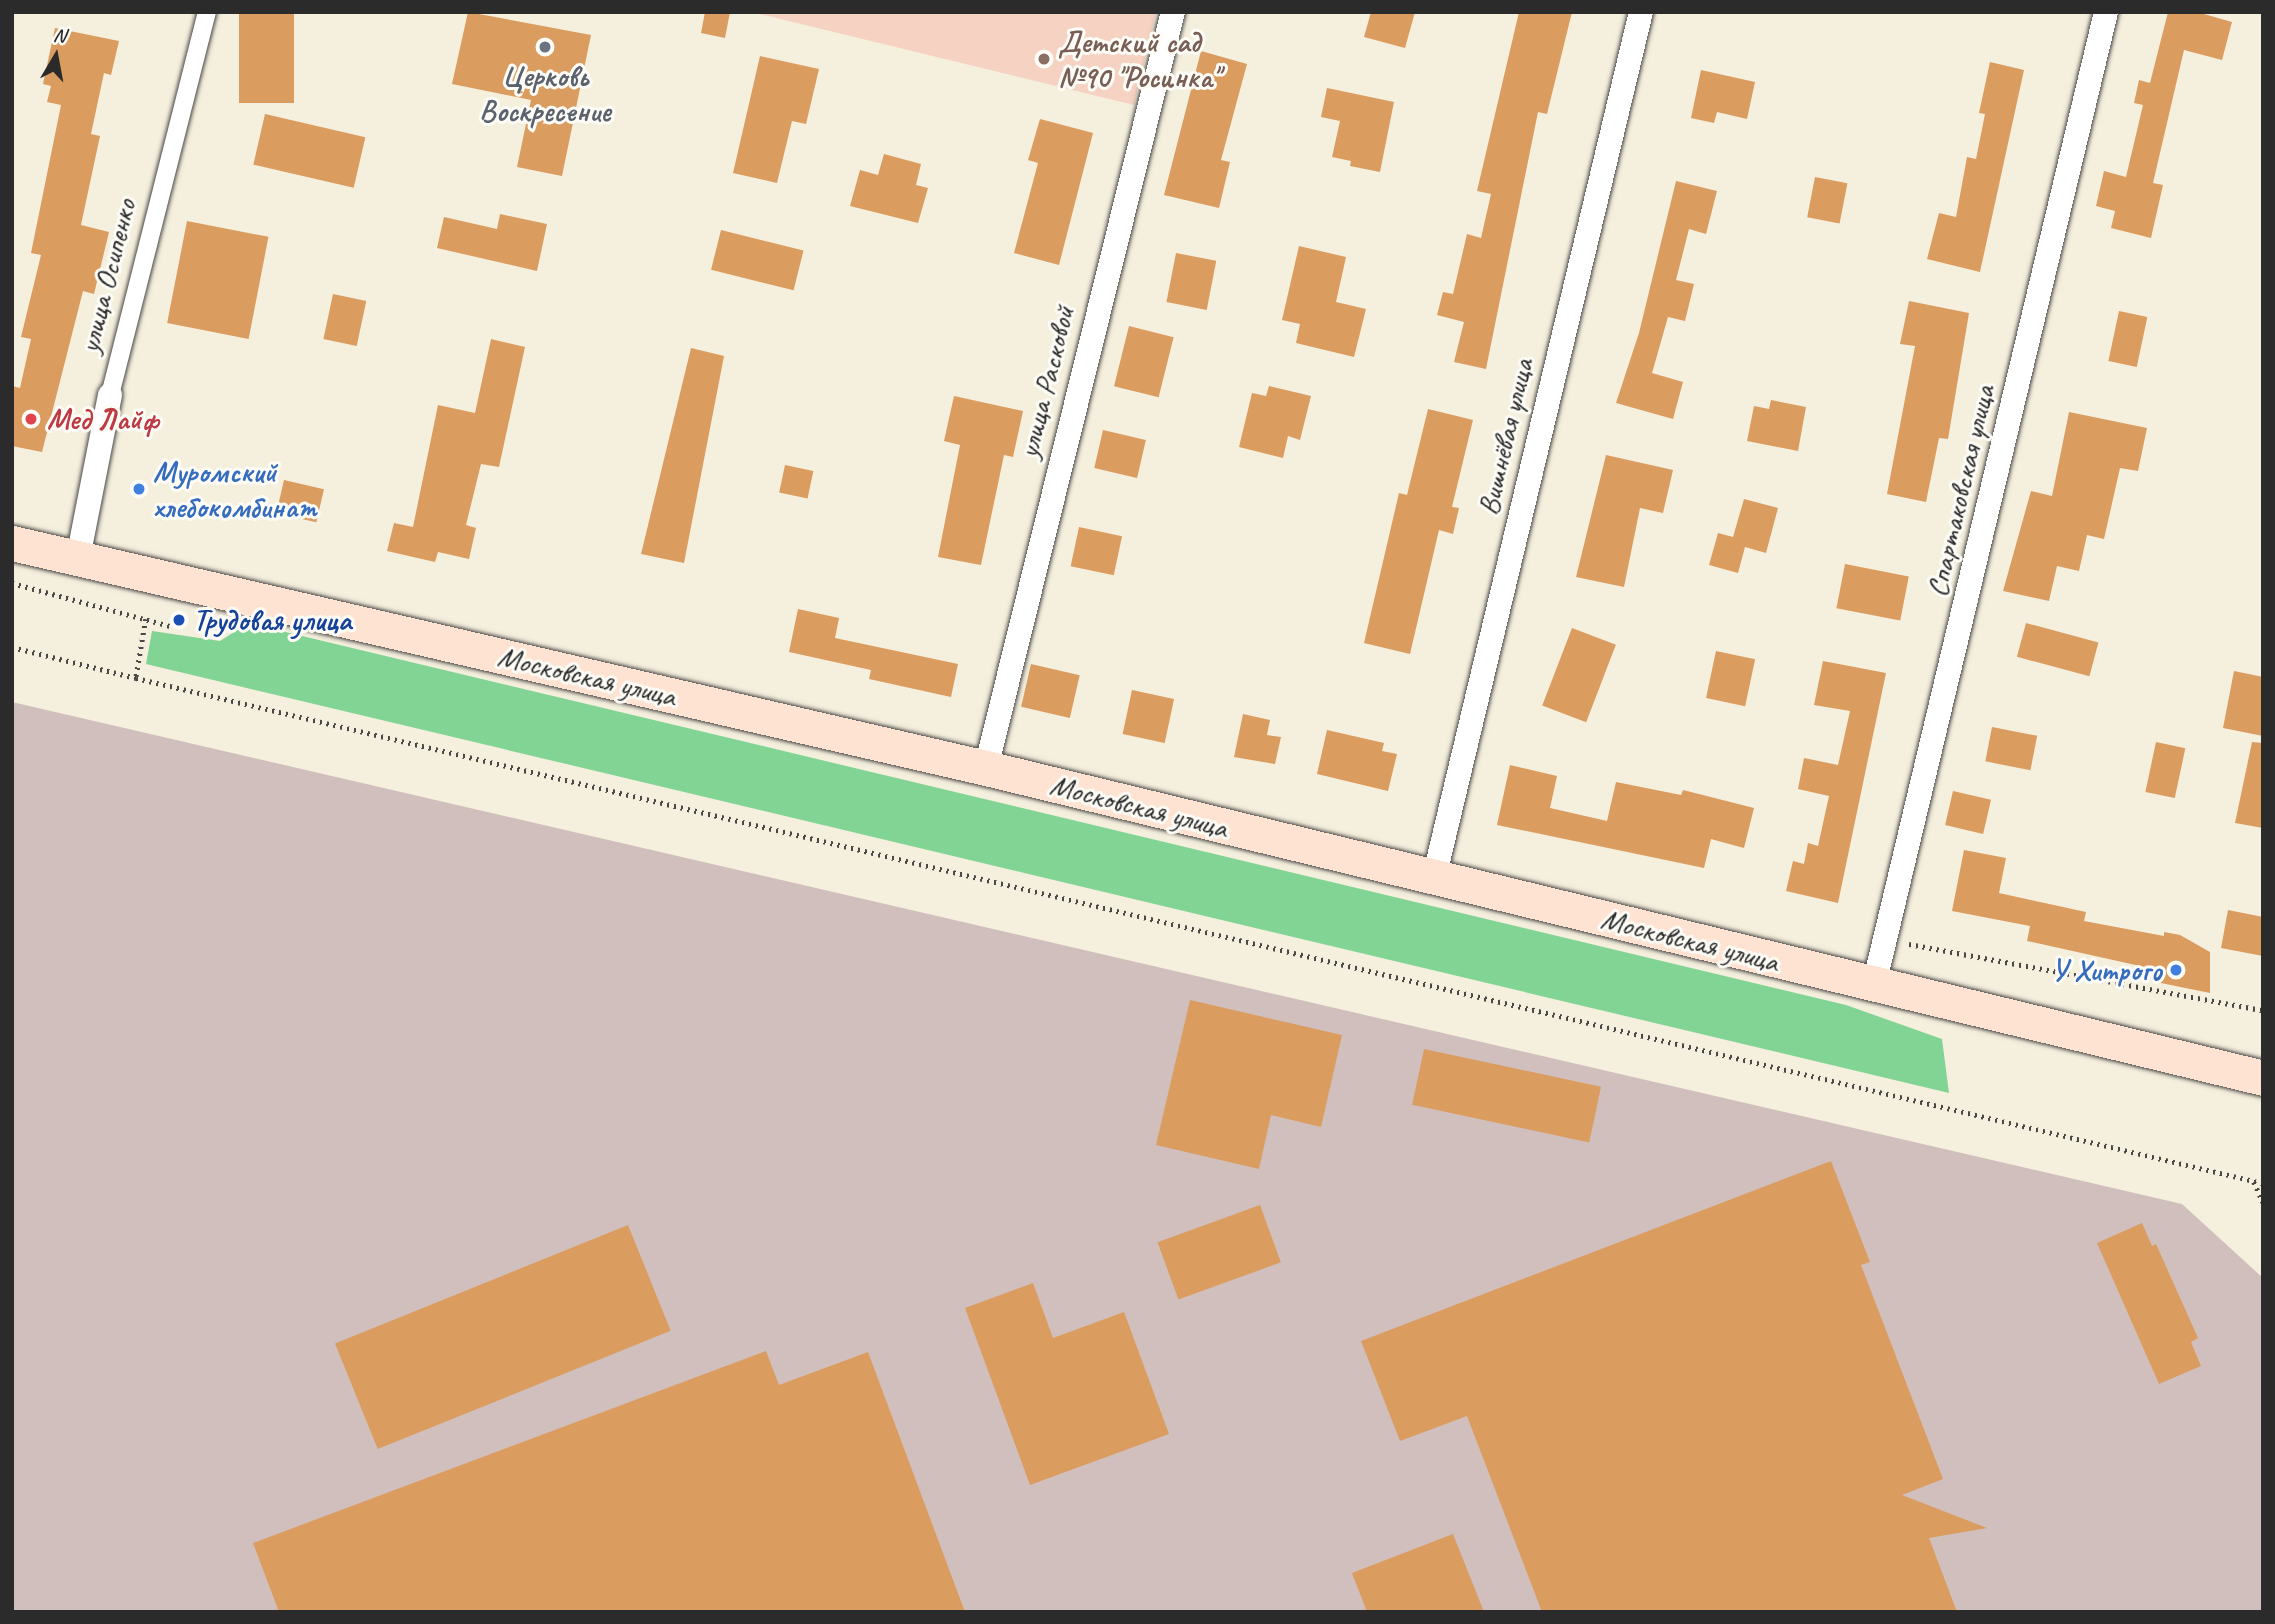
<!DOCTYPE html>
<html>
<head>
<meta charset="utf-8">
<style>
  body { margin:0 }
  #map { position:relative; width:2275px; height:1624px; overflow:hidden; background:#f5efdd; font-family:Caveat,sans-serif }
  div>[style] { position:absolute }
  .built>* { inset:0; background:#f5d2c2 }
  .industrial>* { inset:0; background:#d1bfbd }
  .green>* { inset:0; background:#82d495 }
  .building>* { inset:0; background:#db9c60; transform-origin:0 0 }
  .path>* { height:4.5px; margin-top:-2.25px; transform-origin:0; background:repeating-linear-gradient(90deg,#494846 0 2px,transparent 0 7px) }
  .roads { filter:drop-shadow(0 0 2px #494846) drop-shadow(0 0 2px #494846) }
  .pedestrian>* { height:18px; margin:-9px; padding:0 9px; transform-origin:9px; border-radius:9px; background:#fff }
  .minor>* { height:24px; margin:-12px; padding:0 12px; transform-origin:12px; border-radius:12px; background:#fff }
  .secondary>* { height:35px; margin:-17.5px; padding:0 17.5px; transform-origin:17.5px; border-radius:17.5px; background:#fee3d2 }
  .dots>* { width:19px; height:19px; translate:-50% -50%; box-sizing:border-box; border:4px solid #fdfcf7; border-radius:50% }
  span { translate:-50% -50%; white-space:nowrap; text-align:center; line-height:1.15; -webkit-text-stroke:6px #fdfcf7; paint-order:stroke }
  .education-label { font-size:30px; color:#785e54; font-weight:700 }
  .left { translate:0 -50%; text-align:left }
  .worship-label { font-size:30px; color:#5b616d; font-weight:700 }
  .street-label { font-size:30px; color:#2b2b2b }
  .health-label { font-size:30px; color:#be3a42; font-weight:700 }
  .shop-label { font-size:30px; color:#366cbe; font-weight:700 }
  .right { translate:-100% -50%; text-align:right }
  .transit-label { font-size:30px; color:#164399; font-weight:700 }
  .frame { position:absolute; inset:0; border:14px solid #2b2b2b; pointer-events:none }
  .north { position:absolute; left:21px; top:21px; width:70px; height:70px; -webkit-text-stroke:5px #fdfcf7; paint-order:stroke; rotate:10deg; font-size:19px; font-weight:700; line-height:28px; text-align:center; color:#2b2b2b }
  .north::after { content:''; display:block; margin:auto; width:24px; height:32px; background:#2b2b2b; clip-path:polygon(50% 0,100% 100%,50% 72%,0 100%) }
</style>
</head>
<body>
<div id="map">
  <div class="built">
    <i style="clip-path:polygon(752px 12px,1156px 12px,1134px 105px)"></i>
  </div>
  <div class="industrial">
    <i style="clip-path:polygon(12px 702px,2182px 1204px,2263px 1278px,2263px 1612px,12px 1612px)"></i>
  </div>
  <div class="green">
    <i style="clip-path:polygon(248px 623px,1846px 1005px,1942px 1039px,1949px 1093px,146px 664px,152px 631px,220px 641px)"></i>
  </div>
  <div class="building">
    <i style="left:239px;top:12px;width:55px;height:91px"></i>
    <i style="clip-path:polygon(468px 12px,591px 35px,562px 176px,517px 167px,531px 100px,452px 84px)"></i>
    <i style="clip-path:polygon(705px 12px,730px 12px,725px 38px,701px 33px)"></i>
    <i style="clip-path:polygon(1371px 12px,1415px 12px,1405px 48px,1364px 37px)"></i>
    <i style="clip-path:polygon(1519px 12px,1572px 12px,1547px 114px,1538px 112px,1486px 369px,1454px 362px,1464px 322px,1437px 315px,1443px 292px,1453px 294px,1467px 234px,1481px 238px,1491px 194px,1477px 191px)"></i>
    <i style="clip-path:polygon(2168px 12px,2197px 12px,2232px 22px,2222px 60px,2184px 50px,2153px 183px,2163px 185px,2151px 238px,2111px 228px,2115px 211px,2096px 206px,2104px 171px,2126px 177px,2143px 105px,2134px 103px,2139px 80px,2150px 83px)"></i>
    <i style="clip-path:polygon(55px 28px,119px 41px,111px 75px,104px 73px,91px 134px,100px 136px,81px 225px,109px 232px,94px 294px,83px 291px,42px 452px,12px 446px,12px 386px,20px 388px,31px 339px,21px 337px,41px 255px,31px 253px,61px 105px,47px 102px,51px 86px,43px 84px)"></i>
    <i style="clip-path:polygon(1201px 51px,1247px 64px,1221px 160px,1230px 162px,1219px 208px,1164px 195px)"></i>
    <i style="clip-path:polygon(760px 56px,819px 69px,806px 124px,792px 121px,777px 183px,733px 173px)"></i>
    <i style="clip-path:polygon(1990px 62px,2024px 70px,1980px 272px,1927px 259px,1939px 213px,1956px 217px,1967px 157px,1976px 159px,1985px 114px,1979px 113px)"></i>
    <i style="clip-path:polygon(1701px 70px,1755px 82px,1747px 119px,1717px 112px,1714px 123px,1691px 118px)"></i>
    <i style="clip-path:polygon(1327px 88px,1394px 102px,1380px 172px,1350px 166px,1351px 161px,1332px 157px,1340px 121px,1321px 117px)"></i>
    <i style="left:265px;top:114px;width:103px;height:52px;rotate:13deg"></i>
    <i style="clip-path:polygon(1040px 119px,1093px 133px,1059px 265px,1014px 253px,1038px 163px,1028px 160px)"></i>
    <i style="clip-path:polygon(884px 154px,921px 164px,916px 185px,928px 188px,918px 223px,850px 206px,860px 170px,878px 175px)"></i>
    <i style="left:1815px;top:177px;width:33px;height:41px;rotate:11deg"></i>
    <i style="clip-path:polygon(1676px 181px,1717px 191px,1706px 234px,1689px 229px,1676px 280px,1694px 284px,1685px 321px,1668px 317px,1652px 373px,1683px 382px,1673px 419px,1616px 403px,1639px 333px)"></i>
    <i style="clip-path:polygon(500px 214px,547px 224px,537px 271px,437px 248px,444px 217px,497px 229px)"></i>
    <i style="left:187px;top:221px;width:83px;height:104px;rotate:11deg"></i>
    <i style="left:721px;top:230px;width:85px;height:41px;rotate:14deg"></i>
    <i style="clip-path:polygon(1299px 246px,1346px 257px,1336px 302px,1366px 309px,1354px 357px,1296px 343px,1300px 324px,1282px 320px)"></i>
    <i style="left:1176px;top:253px;width:41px;height:50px;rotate:11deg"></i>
    <i style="left:333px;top:294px;width:34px;height:46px;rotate:12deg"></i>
    <i style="clip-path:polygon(1909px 301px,1969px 313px,1948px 439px,1939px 438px,1926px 502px,1887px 494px,1915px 346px,1900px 344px)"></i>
    <i style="left:2119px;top:311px;width:29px;height:51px;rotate:12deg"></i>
    <i style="left:1129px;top:326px;width:46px;height:62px;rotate:14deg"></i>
    <i style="clip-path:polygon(491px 339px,525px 347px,499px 467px,481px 464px,466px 525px,476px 528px,469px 559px,438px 552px,435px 562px,387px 551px,394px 523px,413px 527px,438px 405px,475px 413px)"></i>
    <i style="clip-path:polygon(691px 348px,724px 356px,684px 563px,641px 554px)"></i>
    <i style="clip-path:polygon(1269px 386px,1311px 396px,1300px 440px,1288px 436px,1283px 458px,1239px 447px,1252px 393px,1266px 396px)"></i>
    <i style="clip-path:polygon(954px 396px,1023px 411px,1013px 457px,1004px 455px,981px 565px,938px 557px,960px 445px,944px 441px)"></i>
    <i style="clip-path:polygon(1771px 400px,1806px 407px,1798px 451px,1747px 441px,1754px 406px,1769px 409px)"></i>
    <i style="clip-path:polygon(1428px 409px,1473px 420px,1452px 507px,1459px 508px,1453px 534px,1439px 530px,1410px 654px,1364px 643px,1399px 493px,1407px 495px)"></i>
    <i style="clip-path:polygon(2069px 412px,2147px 428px,2138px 471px,2120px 468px,2104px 539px,2087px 535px,2079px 571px,2057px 566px,2049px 601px,2003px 591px,2031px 491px,2052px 496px)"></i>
    <i style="left:1103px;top:430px;width:44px;height:39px;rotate:13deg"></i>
    <i style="clip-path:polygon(1606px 455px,1673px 470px,1663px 513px,1640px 508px,1624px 587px,1576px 577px)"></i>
    <i style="left:785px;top:465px;width:29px;height:28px;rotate:12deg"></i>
    <i style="left:284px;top:480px;width:41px;height:34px;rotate:13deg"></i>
    <i style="clip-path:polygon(1744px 499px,1778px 508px,1766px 553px,1745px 547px,1738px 573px,1709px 565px,1718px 533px,1733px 537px)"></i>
    <i style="left:1079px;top:527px;width:44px;height:40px;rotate:12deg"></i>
    <i style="left:1845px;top:564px;width:65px;height:45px;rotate:11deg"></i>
    <i style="clip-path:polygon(798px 609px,839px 618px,835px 638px,958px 664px,951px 697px,869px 679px,871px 670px,789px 652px)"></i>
    <i style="left:2026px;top:623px;width:75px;height:35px;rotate:15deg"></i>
    <i style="left:1572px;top:628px;width:47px;height:83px;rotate:21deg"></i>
    <i style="left:1716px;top:651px;width:40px;height:48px;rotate:12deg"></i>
    <i style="clip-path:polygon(1823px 661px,1886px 673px,1838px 903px,1786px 891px,1793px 861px,1804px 864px,1808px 843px,1818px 846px,1829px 796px,1798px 789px,1804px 758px,1838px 765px,1850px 711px,1814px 705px)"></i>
    <i style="left:1031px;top:664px;width:50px;height:44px;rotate:13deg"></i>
    <i style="clip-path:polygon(2234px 671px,2263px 677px,2263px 736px,2223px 728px)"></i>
    <i style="left:1132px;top:690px;width:43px;height:45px;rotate:12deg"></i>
    <i style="clip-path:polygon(1243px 714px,1270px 720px,1267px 735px,1281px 737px,1275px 764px,1234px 757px)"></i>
    <i style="left:1992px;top:727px;width:46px;height:35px;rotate:11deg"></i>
    <i style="clip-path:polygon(1327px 730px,1384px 743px,1382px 751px,1397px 754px,1388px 791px,1317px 774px)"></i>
    <i style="left:2156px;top:742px;width:30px;height:51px;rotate:12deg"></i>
    <i style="clip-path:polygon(2252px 742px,2263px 743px,2263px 828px,2235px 823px)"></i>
    <i style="clip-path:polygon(1510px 765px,1557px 776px,1550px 808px,1607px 821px,1616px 782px,1681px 795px,1683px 790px,1754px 808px,1744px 848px,1711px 839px,1704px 868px,1497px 825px)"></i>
    <i style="left:1953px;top:791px;width:39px;height:35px;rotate:13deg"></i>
    <i style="clip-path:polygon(1964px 850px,2006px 858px,1999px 893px,2086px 912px,2084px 921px,2164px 936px,2164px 932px,2180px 935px,2210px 952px,2210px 993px,2156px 982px,2158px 970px,2027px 941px,2030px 926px,1952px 911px)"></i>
    <i style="clip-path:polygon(2228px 910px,2263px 917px,2263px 956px,2221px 948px)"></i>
    <i style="clip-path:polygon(1190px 1000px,1342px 1035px,1321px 1127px,1271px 1115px,1259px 1169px,1156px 1145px)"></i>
    <i style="left:1424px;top:1049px;width:181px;height:57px;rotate:12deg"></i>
    <i style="clip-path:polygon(1831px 1161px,1870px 1262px,1861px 1265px,1943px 1479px,1902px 1495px,1987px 1528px,1929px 1538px,1957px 1612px,1542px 1612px,1467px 1416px,1400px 1441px,1361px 1341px)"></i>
    <i style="left:1260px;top:1205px;width:61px;height:109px;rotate:70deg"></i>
    <i style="clip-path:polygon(2142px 1223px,2152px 1246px,2156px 1244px,2198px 1338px,2191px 1342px,2201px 1366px,2159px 1384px,2097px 1243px)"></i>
    <i style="left:628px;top:1225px;width:114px;height:316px;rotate:68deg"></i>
    <i style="clip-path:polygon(1033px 1283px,1053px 1338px,1124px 1312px,1169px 1434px,1030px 1485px,965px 1308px)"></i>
    <i style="clip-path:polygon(766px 1351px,779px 1385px,868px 1352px,965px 1612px,279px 1612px,253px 1543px)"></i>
    <i style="clip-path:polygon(1453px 1534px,1484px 1612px,1367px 1612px,1352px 1573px)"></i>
  </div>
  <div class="path">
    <i style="left:12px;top:583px;width:168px;rotate:15.2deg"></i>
    <i style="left:146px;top:619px;width:60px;rotate:99.6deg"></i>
    <i style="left:136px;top:678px;width:2186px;rotate:13.36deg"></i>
    <i style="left:12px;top:647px;width:128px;rotate:14deg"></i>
    <i style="left:1909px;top:944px;width:360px;rotate:10.6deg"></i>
    <i style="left:2254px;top:1182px;width:22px;rotate:66deg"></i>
  </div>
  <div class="roads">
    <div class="pedestrian">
      <i style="left:110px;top:395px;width:395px;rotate:-75.8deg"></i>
    </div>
    <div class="minor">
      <i style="left:78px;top:558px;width:166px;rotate:-78.9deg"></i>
      <i style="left:986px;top:768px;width:779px;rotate:-76.11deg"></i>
      <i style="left:1434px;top:878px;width:890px;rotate:-76.56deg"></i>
      <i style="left:1874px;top:985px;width:1000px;rotate:-76.59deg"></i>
    </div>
    <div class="secondary">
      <i style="left:12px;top:543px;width:1000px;rotate:13.01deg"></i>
      <i style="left:986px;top:768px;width:1314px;rotate:13.64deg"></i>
    </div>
  </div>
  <div class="dots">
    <i style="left:545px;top:47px;background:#6b7280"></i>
    <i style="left:1044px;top:59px;background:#8d6e63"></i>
    <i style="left:31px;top:419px;background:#e0444e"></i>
    <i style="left:139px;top:489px;background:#3f7fe0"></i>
    <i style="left:179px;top:620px;background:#1a4fb4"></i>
    <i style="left:2176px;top:970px;background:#3f7fe0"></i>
  </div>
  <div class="education-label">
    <span class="left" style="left:1058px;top:59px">Детский сад<br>№90 "Росинка"</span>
  </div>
  <div class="worship-label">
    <span style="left:545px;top:93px">Церковь<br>Воскресение</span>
  </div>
  <div class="street-label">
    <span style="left:107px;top:276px;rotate:-76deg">улица Осипенко</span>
    <span style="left:1046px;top:382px;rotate:-76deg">улица Расковой</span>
    <span style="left:1505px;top:437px;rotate:-77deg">Вишнёвая улица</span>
    <span style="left:1960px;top:491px;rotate:-77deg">Спартаковская улица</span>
    <span style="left:587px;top:676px;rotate:13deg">Московская улица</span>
    <span style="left:1139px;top:806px;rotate:14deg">Московская улица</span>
    <span style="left:1690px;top:940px;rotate:14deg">Московская улица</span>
  </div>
  <div class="health-label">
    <span class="left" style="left:47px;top:419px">Мед Лайф</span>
  </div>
  <div class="shop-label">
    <span class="left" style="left:153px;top:489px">Муромский<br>хлебокомбинат</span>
    <span class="right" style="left:2162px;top:970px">У Хитрого</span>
  </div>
  <div class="transit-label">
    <span class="left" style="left:193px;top:620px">Трудовая улица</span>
  </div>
  <div class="frame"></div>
  <div class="north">N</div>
</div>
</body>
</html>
